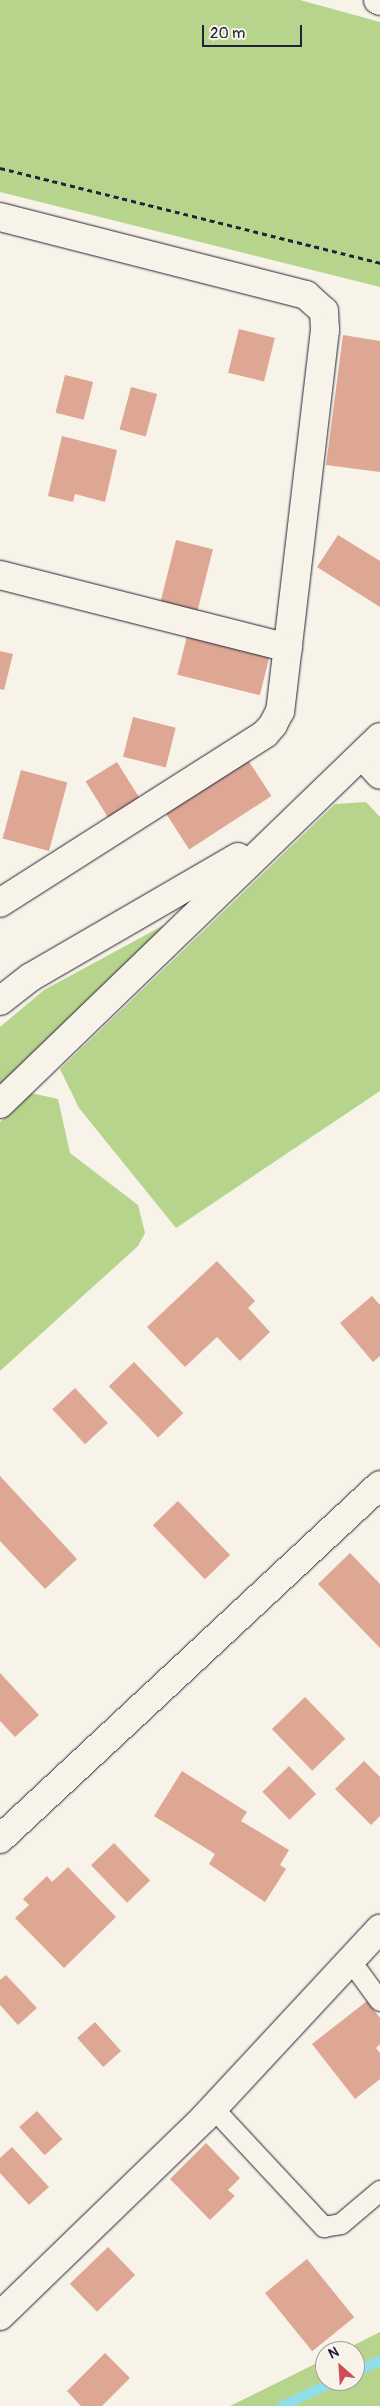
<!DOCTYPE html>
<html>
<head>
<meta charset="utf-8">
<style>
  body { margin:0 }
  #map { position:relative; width:380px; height:2406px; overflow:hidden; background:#f7f3e8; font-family:Pangolin,sans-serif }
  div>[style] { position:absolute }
  .green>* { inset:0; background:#b7d48d }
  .stream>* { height:10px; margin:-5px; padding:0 5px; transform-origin:5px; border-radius:5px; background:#8fdfea }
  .building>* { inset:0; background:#dda793; transform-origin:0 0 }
  .path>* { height:3px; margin-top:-1.5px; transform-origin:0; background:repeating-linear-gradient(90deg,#22223b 0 5px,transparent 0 9px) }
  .roads { filter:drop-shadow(0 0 1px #22223b) drop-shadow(0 0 1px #22223b) }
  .service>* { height:20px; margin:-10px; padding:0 10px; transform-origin:10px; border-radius:10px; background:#f7f3e8 }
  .minor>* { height:28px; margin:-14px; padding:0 14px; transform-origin:14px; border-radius:14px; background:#f7f3e8 }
  .tertiary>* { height:28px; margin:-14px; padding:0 14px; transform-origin:14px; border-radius:14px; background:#f7f3e8 }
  span { translate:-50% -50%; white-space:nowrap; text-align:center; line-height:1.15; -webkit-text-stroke:4.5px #f7f3e8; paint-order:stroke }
  .north { position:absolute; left:315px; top:2341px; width:50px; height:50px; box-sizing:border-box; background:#f7f3e8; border:1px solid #a29fa3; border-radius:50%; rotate:334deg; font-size:14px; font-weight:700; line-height:20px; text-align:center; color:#22223b }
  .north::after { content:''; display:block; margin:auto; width:18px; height:22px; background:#d1495b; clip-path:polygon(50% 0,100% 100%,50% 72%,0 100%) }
  .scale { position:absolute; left:202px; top:25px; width:100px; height:22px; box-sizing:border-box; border:2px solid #22223b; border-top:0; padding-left:6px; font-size:15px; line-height:18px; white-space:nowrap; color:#22223b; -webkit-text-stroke:4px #f7f3e8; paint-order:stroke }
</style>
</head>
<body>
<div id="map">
  <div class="green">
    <i style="clip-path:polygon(0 0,300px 0,380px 22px,380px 287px,0 192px)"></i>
    <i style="clip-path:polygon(366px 802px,380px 817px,380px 1091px,176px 1228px,79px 1108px,60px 1069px,335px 804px)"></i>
    <i style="clip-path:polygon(164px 925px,132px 960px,0 1091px,0 1027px,44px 990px)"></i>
    <i style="clip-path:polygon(31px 1093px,58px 1099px,70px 1153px,138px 1205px,145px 1233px,138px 1246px,0 1371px,0 1122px)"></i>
    <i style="clip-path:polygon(380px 2332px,380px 2406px,230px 2406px,325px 2359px,325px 2381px,355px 2381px,355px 2351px,342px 2351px)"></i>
  </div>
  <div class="stream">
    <i style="left:355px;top:2372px;width:27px;rotate:-24deg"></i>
    <i style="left:282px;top:2406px;width:60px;rotate:-24.8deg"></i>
  </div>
  <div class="building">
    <i style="left:239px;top:329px;width:37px;height:45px;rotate:14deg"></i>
    <i style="clip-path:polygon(343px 335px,380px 341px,380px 472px,326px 465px)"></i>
    <i style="left:65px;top:375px;width:29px;height:39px;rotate:14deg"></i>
    <i style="left:131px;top:387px;width:27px;height:44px;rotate:15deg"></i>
    <i style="clip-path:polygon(62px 436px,117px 450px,105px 502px,75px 494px,73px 502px,48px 496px)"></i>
    <i style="clip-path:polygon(338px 535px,380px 561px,380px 607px,317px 567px)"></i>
    <i style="left:176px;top:540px;width:38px;height:66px;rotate:14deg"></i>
    <i style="left:188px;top:632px;width:85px;height:44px;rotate:14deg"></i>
    <i style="clip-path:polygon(0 651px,13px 654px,4px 690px,0 689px)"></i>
    <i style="left:133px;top:717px;width:44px;height:41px;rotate:14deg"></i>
    <i style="left:248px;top:760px;width:43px;height:98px;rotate:57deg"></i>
    <i style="left:117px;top:762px;width:47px;height:37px;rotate:58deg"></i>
    <i style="left:21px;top:770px;width:48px;height:71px;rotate:15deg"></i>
    <i style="clip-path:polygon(217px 1261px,255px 1301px,248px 1308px,270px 1332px,240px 1361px,217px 1337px,185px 1367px,147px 1327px)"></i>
    <i style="clip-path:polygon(372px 1296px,380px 1305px,380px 1356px,373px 1362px,340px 1323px)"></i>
    <i style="left:134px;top:1362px;width:71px;height:35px;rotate:46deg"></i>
    <i style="left:75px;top:1388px;width:48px;height:31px;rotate:47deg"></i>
    <i style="clip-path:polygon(0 1476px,77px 1559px,45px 1589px,0 1541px)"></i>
    <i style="left:178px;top:1501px;width:75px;height:35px;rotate:46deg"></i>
    <i style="clip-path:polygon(350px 1553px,380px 1584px,380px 1648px,318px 1584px)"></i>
    <i style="clip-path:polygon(0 1673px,39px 1715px,15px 1737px,0 1721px)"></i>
    <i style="left:305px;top:1697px;width:58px;height:46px;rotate:46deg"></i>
    <i style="clip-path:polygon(364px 1761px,380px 1777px,380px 1816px,371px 1825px,335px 1789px)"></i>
    <i style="left:289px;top:1766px;width:39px;height:37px;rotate:46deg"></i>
    <i style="clip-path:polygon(182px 1771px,247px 1812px,241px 1821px,289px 1850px,280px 1865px,286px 1869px,265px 1902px,209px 1864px,215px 1854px,154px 1816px)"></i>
    <i style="left:114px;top:1843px;width:52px;height:32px;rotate:46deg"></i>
    <i style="clip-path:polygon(68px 1867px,116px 1917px,64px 1968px,15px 1918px,29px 1905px,23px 1899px,47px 1876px,52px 1882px)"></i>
    <i style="clip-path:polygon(6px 1975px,37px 2008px,18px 2025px,0 2005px,0 1980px)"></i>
    <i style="clip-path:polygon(367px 2001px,380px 2018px,380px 2044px,376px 2048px,380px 2053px,380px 2079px,355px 2099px,312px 2044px)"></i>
    <i style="left:95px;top:2022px;width:39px;height:24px;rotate:48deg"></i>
    <i style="left:37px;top:2111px;width:38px;height:24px;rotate:48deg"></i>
    <i style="clip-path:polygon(206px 2143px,240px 2178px,228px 2190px,235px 2196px,210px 2220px,170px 2179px)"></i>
    <i style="clip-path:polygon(12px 2147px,49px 2187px,29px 2205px,0 2173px,0 2158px)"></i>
    <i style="left:108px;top:2247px;width:39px;height:53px;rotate:46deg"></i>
    <i style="left:307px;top:2259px;width:75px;height:54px;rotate:51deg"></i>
    <i style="clip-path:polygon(105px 2353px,130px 2378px,102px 2406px,81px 2406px,67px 2391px)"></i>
  </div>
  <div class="path">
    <i style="left:0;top:168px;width:392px;rotate:14deg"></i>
  </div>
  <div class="roads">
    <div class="service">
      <i style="left:350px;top:1960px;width:51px;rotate:53.8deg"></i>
      <i style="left:213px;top:2108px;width:163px;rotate:47deg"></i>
      <i style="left:324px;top:2227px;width:17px;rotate:-10deg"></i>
      <i style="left:341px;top:2224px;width:51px;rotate:-40.2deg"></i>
    </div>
    <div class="minor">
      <i style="left:0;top:217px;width:316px;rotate:14.3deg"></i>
      <i style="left:306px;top:295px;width:24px;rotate:42deg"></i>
      <i style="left:324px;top:311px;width:19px;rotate:87deg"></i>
      <i style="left:325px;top:330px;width:384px;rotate:96.7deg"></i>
      <i style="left:280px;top:711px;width:16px;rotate:117deg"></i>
      <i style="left:273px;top:725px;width:12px;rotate:132deg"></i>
      <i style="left:265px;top:734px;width:314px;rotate:147.5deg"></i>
      <i style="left:0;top:575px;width:297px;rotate:14.2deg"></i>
      <i style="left:363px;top:756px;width:25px;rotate:48deg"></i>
      <i style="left:0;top:1001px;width:39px;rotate:-38deg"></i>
      <i style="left:31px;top:977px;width:239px;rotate:-30.1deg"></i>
      <i style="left:0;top:1104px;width:528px;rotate:-44deg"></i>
      <i style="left:0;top:1839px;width:519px;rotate:-42.97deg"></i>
      <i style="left:0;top:2316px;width:286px;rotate:-44.1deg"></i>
      <i style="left:205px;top:2117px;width:257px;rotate:-47.1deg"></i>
    </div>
    <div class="tertiary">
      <i style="left:378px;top:0;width:2px;rotate:27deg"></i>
    </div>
  </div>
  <div class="north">N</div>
  <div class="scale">20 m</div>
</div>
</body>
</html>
